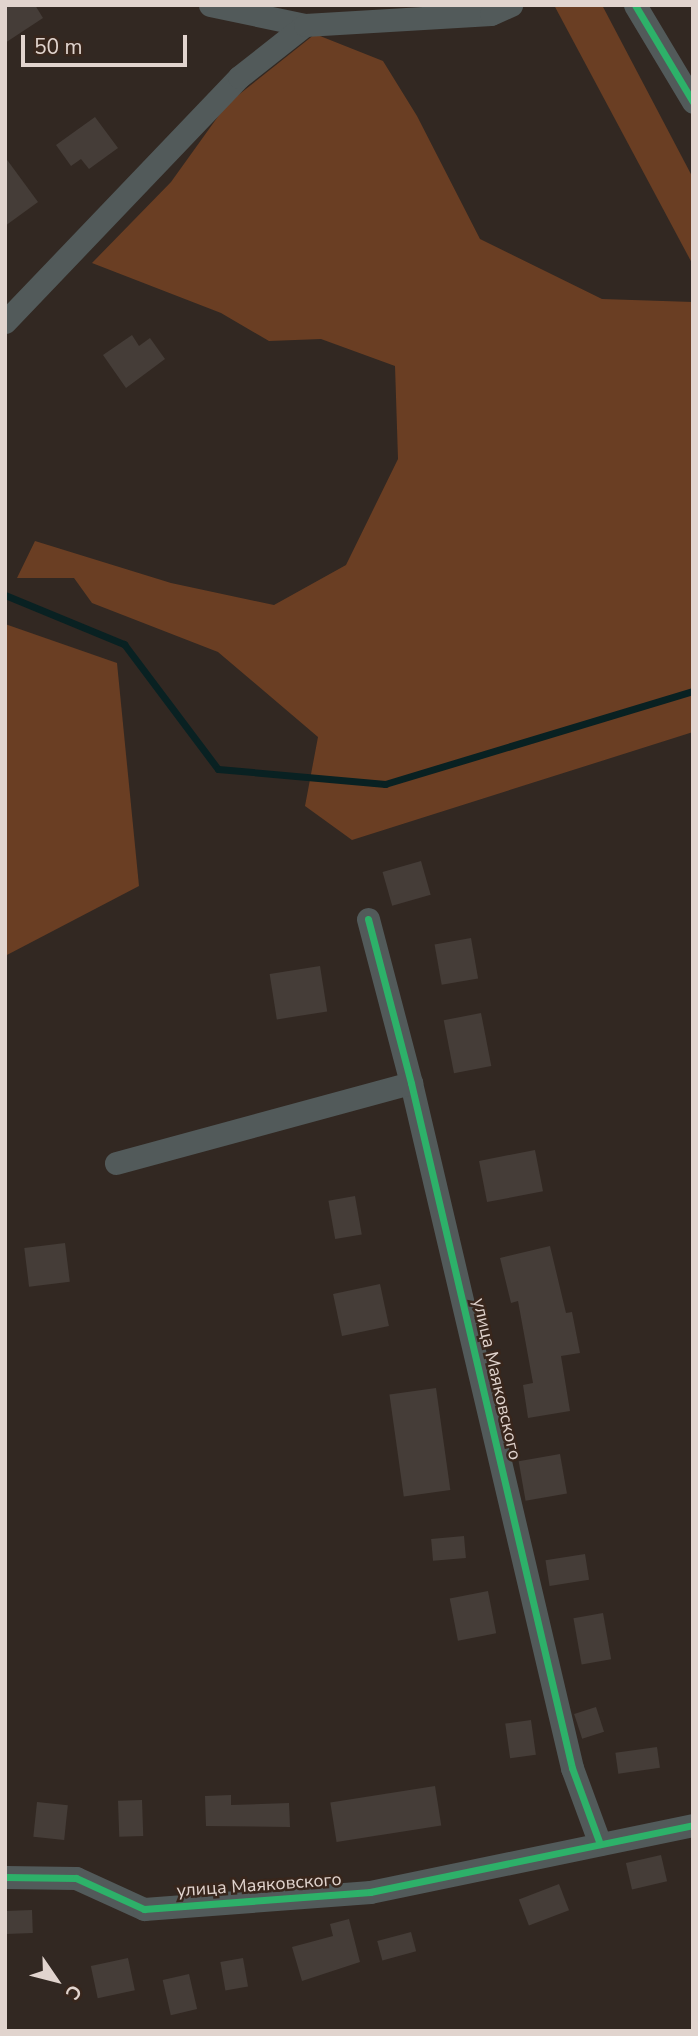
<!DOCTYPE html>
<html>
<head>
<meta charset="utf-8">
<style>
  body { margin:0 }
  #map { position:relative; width:698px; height:2036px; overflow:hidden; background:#322822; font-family:"Nunito Sans",sans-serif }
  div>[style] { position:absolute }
  .forest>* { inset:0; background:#6a3e23 }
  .stream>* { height:7px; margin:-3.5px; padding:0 3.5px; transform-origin:3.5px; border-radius:3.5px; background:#092122 }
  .building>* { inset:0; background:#453d38; transform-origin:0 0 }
  .minor>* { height:23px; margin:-11.5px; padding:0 11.5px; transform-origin:11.5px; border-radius:11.5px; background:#525a5a }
  .cycleway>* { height:7px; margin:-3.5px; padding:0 3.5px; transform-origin:3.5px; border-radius:3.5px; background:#2db169 }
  span { translate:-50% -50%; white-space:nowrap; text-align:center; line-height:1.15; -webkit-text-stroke:5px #38261c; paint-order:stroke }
  .street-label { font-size:18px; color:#e1d4ce }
  .frame { position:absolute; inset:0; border:7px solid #e1d4ce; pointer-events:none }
  .north { position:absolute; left:21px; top:1945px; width:70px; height:70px; -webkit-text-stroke:5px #38261c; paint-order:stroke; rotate:125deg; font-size:19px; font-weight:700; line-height:28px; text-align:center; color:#e1d4ce }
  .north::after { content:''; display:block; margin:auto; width:24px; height:32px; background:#e1d4ce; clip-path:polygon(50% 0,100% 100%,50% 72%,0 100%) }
  .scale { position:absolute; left:21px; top:35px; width:166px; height:32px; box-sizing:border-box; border:4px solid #e1d4ce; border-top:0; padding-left:9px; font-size:21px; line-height:24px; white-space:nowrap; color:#e1d4ce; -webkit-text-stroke:5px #38261c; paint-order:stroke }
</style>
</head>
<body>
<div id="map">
  <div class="forest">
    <i style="clip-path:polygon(554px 5px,602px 5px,693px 178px,693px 265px)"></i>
    <i style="clip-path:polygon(315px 34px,383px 61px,417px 116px,480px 239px,602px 299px,693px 302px,693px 732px,352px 840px,305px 806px,318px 737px,218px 652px,92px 603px,74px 578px,17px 578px,35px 541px,171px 583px,274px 605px,346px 565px,398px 459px,395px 366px,321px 339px,269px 341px,221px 313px,92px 263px,171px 182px,227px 104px)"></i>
    <i style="clip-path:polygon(5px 624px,117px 663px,139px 886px,5px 956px)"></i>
  </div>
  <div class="stream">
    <i style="left:5px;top:595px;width:129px;rotate:22.4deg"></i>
    <i style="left:124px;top:644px;width:156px;rotate:53.1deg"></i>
    <i style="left:218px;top:769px;width:168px;rotate:5.1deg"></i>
    <i style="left:385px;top:784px;width:322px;rotate:-16.8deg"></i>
  </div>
  <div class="building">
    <i style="clip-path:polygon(5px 5px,35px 5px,43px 18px,5px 43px)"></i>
    <i style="clip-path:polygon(95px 117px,118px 148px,89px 169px,81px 159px,71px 166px,56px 145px)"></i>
    <i style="clip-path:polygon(5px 157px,38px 202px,5px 226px)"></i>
    <i style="clip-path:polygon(132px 335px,139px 346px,150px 338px,165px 359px,126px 388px,103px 355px)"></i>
    <i style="left:421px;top:861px;width:35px;height:40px;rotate:74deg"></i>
    <i style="left:471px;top:938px;width:41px;height:37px;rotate:80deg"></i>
    <i style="left:320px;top:966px;width:46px;height:51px;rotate:81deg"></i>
    <i style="left:481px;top:1013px;width:54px;height:38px;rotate:79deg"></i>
    <i style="left:535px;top:1150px;width:42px;height:57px;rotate:79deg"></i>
    <i style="left:355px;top:1196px;width:39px;height:27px;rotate:80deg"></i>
    <i style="left:65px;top:1243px;width:39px;height:41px;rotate:83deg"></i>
    <i style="clip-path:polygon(550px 1246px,566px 1313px,572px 1312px,580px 1353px,561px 1356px,570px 1411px,528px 1418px,523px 1385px,533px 1383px,518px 1301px,511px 1303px,500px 1258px)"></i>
    <i style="left:380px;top:1284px;width:43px;height:48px;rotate:78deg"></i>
    <i style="left:436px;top:1388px;width:103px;height:47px;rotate:82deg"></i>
    <i style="left:560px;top:1454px;width:40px;height:42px;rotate:80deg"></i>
    <i style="left:464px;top:1536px;width:22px;height:33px;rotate:85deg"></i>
    <i style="left:585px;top:1554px;width:26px;height:40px;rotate:81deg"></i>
    <i style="left:488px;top:1591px;width:43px;height:39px;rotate:79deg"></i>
    <i style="left:603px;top:1613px;width:47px;height:30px;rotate:80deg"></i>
    <i style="left:596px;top:1707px;width:26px;height:23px;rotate:72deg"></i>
    <i style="left:531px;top:1720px;width:35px;height:26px;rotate:82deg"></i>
    <i style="left:657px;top:1747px;width:21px;height:42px;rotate:82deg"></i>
    <i style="left:435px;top:1786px;width:40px;height:106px;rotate:81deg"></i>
    <i style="clip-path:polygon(231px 1795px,231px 1805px,289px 1803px,290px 1827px,206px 1826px,205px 1796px)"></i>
    <i style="left:142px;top:1800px;width:36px;height:24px;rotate:88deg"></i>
    <i style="left:37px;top:1802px;width:31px;height:35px;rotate:6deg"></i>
    <i style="left:661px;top:1855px;width:27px;height:36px;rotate:77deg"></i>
    <i style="left:559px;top:1884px;width:28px;height:43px;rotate:69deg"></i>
    <i style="left:32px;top:1910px;width:23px;height:27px;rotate:88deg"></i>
    <i style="clip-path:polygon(349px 1919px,360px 1962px,302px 1981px,292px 1947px,333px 1936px,330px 1924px)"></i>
    <i style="left:411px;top:1932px;width:20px;height:35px;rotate:75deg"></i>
    <i style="left:128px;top:1958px;width:33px;height:38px;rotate:78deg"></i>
    <i style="left:243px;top:1958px;width:29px;height:23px;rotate:80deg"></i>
    <i style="left:189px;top:1974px;width:36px;height:27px;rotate:77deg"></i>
  </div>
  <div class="minor">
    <i style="left:210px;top:5px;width:97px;rotate:11.9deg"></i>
    <i style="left:635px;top:5px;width:113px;rotate:59.1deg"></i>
    <i style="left:5px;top:322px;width:339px;rotate:-46.3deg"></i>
    <i style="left:239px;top:77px;width:84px;rotate:-38.2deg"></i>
    <i style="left:305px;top:25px;width:186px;rotate:-3.4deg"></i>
    <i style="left:491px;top:14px;width:22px;rotate:-24deg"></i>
    <i style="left:368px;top:919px;width:170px;rotate:75.3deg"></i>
    <i style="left:411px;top:1083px;width:704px;rotate:76.77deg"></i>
    <i style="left:572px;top:1768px;width:81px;rotate:69.8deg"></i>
    <i style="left:116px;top:1163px;width:306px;rotate:-15.2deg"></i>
    <i style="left:5px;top:1877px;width:71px;rotate:0.8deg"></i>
    <i style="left:76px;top:1878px;width:75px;rotate:24.5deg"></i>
    <i style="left:144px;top:1909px;width:227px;rotate:-4.3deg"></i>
    <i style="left:370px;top:1892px;width:330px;rotate:-11.7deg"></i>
  </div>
  <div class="cycleway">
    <i style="left:635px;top:5px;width:113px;rotate:59.1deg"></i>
    <i style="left:368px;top:919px;width:170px;rotate:75.3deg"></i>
    <i style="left:411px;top:1083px;width:704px;rotate:76.77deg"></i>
    <i style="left:572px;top:1768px;width:81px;rotate:69.8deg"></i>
    <i style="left:5px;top:1877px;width:71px;rotate:0.8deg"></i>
    <i style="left:76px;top:1878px;width:75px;rotate:24.5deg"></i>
    <i style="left:144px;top:1909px;width:227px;rotate:-4.3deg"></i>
    <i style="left:370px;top:1892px;width:330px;rotate:-11.7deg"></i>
  </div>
  <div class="street-label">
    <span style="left:497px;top:1379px;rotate:77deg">улица Маяковского</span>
    <span style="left:259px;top:1885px;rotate:-4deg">улица Маяковского</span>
  </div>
  <div class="frame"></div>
  <div class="north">С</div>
  <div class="scale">50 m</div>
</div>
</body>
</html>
